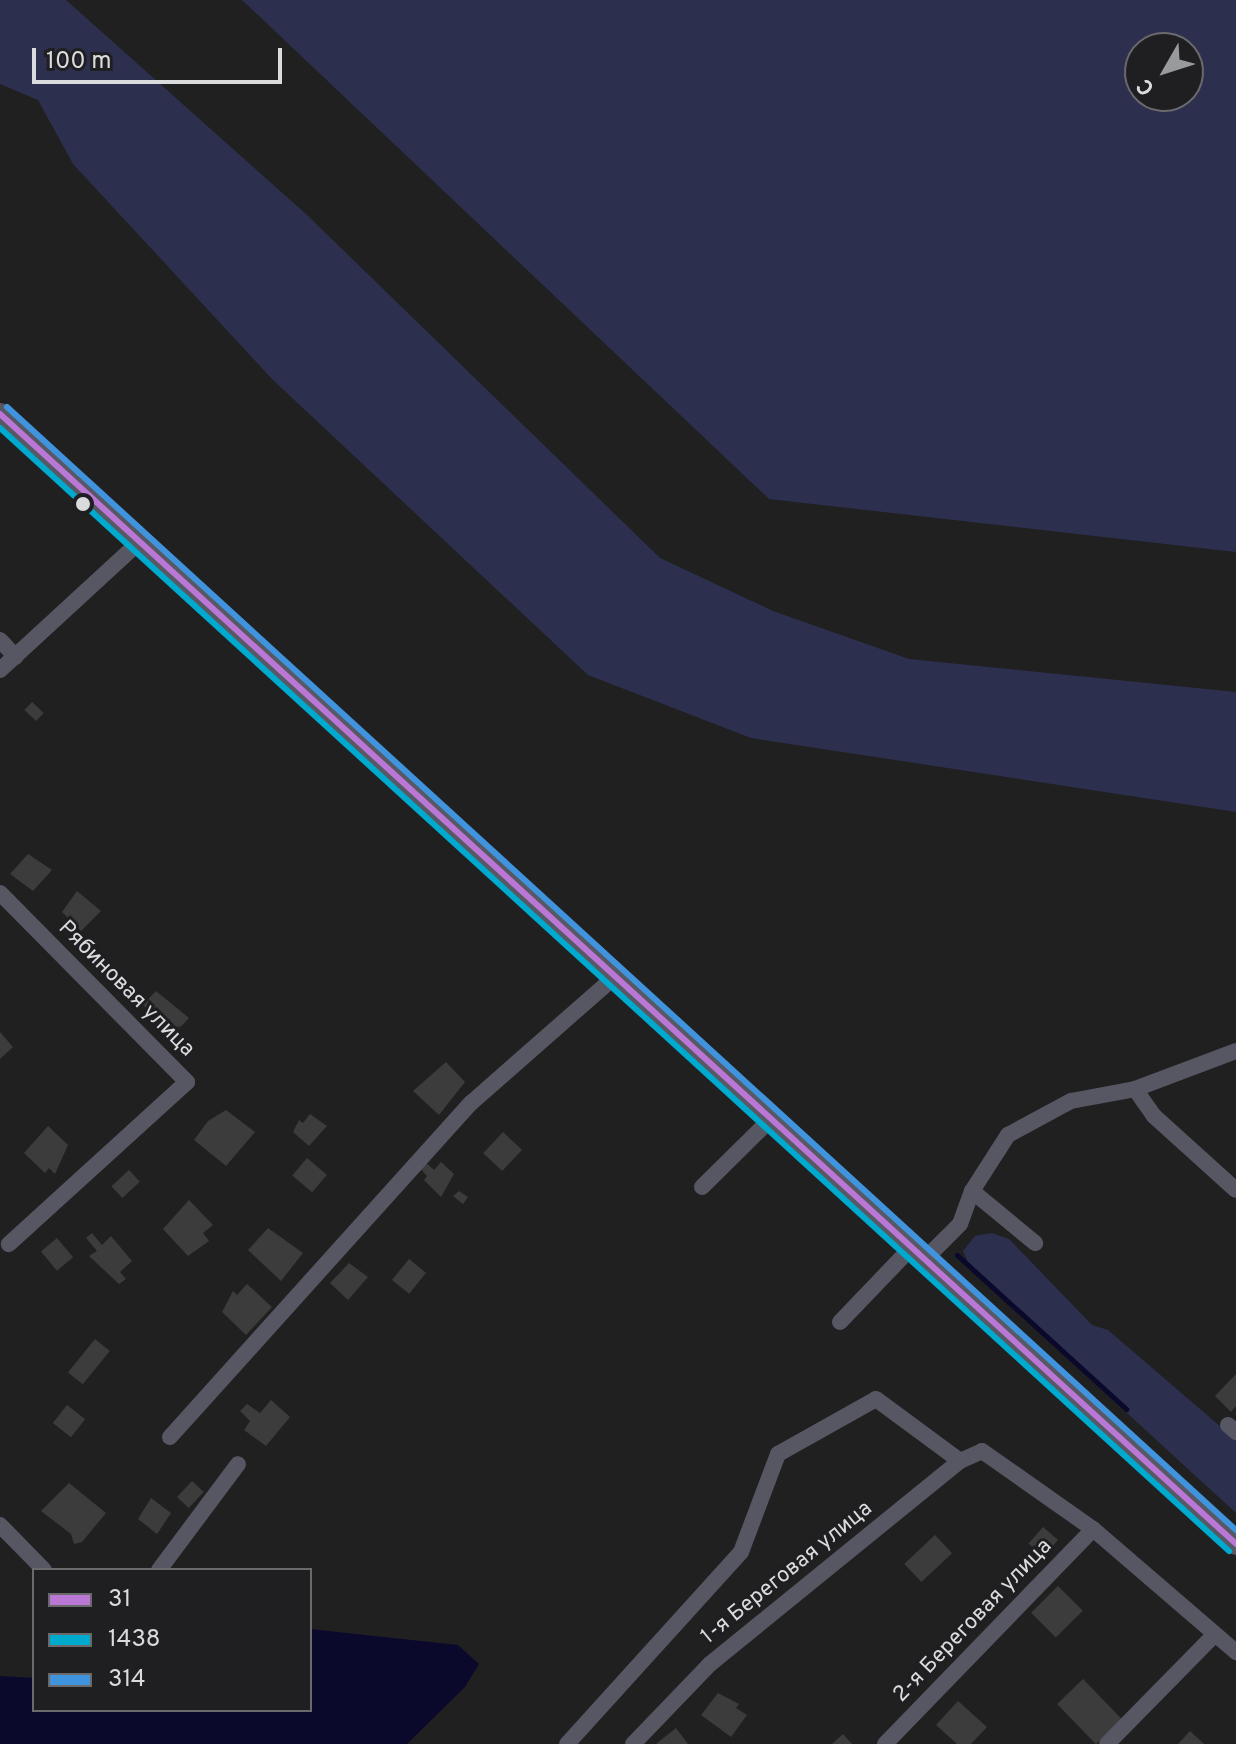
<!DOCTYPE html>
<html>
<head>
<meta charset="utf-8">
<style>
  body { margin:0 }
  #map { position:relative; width:1236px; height:1744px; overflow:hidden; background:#202021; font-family:Overpass,sans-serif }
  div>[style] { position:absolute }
  .green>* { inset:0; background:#2c304e }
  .water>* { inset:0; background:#0b092b }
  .stream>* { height:5px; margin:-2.5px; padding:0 2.5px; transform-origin:2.5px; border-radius:2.5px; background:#0b092b }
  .building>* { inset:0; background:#3c3c3d; transform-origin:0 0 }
  .minor>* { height:16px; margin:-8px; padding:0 8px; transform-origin:8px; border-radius:8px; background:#565762 }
  .major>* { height:22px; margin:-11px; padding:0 11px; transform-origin:11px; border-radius:11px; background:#575864 }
  .bus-1>* { height:6px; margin:-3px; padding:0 3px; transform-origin:3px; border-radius:3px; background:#ba77d6 }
  .bus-2>* { height:6px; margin:-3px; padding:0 3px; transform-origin:3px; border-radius:3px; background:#00a9ce }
  .bus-3>* { height:6px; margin:-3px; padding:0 3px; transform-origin:3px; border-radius:3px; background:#4094de }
  .dots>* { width:22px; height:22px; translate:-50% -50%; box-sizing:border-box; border:4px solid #1f1f22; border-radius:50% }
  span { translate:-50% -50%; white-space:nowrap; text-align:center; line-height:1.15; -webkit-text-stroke:6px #1f1f22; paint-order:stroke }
  .street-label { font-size:22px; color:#dadbdd }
  .legend { position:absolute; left:32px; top:1568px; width:280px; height:144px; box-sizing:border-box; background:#1f1f22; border:2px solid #6a6a6d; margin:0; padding:10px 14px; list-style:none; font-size:24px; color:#dadbdd }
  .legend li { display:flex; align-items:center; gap:16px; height:40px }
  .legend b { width:40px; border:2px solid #6a6a6d }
  .north { position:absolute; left:1124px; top:32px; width:80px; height:80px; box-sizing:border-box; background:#1f1f22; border:2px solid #6a6a6d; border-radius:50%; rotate:231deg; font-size:22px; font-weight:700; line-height:32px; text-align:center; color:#dadbdd }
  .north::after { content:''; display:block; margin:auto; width:28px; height:36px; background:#999a9b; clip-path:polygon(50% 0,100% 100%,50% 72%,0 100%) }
  .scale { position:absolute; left:32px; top:48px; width:250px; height:36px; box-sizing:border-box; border:4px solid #dadbdd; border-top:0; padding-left:10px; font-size:24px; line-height:28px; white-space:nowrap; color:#dadbdd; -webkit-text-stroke:6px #1f1f22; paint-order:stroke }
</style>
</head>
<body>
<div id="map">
  <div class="green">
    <i style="clip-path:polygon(0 0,66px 0,306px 214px,660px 558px,773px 611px,909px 659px,1236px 692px,1236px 812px,751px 738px,588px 675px,273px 380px,73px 164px,38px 100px,0 84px)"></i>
    <i style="clip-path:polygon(evenodd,242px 0,1236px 0,1236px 552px,769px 499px,242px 0,1140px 48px,1188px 48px,1188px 96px,1140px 96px,1140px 48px)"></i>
    <i style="clip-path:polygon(992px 1233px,1009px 1239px,1092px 1325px,1108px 1330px,1236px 1440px,1236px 1513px,972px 1271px,963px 1251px,975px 1236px)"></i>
  </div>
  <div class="water">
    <i style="clip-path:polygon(310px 1629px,458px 1645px,479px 1664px,465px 1687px,407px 1744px,0 1744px,0 1676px,34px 1678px,34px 1710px,310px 1710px)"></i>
  </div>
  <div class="stream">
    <i style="left:957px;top:1255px;width:229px;rotate:42.3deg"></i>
  </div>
  <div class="building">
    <i style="left:32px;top:702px;width:16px;height:11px;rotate:43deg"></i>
    <i style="clip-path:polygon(28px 854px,52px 870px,33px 891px,10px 874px)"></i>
    <i style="clip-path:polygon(77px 891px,101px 911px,81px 931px,62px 912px)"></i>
    <i style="clip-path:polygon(156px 991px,189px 1018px,169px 1039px,145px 1016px,150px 1012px,143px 1005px)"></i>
    <i style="clip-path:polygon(0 1032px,13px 1047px,0 1059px)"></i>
    <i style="clip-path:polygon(446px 1062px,465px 1082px,439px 1115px,413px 1091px)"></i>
    <i style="clip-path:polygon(226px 1110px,255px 1132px,226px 1166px,194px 1140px,208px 1121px)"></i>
    <i style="clip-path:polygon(310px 1114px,327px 1126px,309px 1146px,293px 1132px,299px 1120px,303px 1123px)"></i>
    <i style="clip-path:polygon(48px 1126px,68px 1145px,55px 1174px,49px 1168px,45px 1173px,24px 1153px)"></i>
    <i style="left:503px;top:1132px;width:26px;height:29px;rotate:43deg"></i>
    <i style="left:307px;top:1158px;width:26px;height:23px;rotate:40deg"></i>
    <i style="clip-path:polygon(424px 1161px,434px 1170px,441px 1162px,454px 1174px,441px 1197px,424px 1180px,427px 1176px,419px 1167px)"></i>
    <i style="left:129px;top:1170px;width:16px;height:24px;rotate:47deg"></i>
    <i style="clip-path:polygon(459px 1191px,468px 1197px,463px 1204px,453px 1196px)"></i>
    <i style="clip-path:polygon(189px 1200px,213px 1225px,203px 1233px,209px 1241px,188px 1256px,163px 1229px)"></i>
    <i style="clip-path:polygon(268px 1228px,303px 1253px,281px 1281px,248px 1250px)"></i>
    <i style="clip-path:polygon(92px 1233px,102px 1245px,111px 1236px,132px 1261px,120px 1272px,126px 1279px,119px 1284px,89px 1256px,97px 1251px,86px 1238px)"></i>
    <i style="left:57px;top:1238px;width:25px;height:21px;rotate:50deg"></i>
    <i style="left:409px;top:1259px;width:22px;height:27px;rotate:39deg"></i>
    <i style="clip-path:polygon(349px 1263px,368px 1277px,348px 1300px,330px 1283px)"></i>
    <i style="clip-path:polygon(247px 1284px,272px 1307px,246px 1335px,222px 1312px,233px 1291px,237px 1295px)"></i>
    <i style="left:95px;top:1339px;width:19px;height:43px;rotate:39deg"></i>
    <i style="clip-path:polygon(1236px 1374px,1236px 1406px,1231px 1412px,1215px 1396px)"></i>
    <i style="clip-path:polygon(271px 1400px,290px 1417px,266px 1446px,244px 1430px,250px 1421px,240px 1411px,247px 1404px,260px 1413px)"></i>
    <i style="left:67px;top:1405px;width:23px;height:23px;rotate:38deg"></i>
    <i style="left:192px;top:1481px;width:16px;height:22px;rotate:43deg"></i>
    <i style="clip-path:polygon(69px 1483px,106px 1513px,82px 1542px,74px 1544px,71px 1534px,41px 1511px)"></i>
    <i style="clip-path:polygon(151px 1498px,171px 1513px,157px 1534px,138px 1519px)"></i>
    <i style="left:1043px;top:1527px;width:20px;height:22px;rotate:41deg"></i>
    <i style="left:935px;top:1535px;width:25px;height:42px;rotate:47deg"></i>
    <i style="left:1058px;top:1586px;width:35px;height:38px;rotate:45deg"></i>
    <i style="left:1083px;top:1679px;width:56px;height:36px;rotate:46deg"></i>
    <i style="clip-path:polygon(718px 1693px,739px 1704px,736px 1708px,747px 1715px,731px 1737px,701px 1715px)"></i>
    <i style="clip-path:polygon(958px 1701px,987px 1727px,971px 1744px,957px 1744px,936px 1725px)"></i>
    <i style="clip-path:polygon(676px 1728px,688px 1744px,656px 1744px)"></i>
    <i style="clip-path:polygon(1190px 1731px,1204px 1744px,1178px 1744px)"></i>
    <i style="clip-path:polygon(843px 1734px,852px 1744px,832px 1744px)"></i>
  </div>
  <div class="minor">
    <i style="left:0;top:640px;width:23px;rotate:47deg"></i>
    <i style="left:0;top:670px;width:189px;rotate:-42.6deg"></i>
    <i style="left:0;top:893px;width:266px;rotate:45.3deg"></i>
    <i style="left:187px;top:1082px;width:241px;rotate:137.7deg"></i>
    <i style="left:1135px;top:1089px;width:33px;rotate:55deg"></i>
    <i style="left:1154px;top:1116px;width:110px;rotate:42.1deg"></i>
    <i style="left:702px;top:1187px;width:95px;rotate:-44.6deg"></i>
    <i style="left:972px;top:1191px;width:82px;rotate:39.5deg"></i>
    <i style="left:925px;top:1259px;width:49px;rotate:-45deg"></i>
    <i style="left:960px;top:1224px;width:35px;rotate:-70deg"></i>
    <i style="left:972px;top:1191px;width:67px;rotate:-57.3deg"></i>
    <i style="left:1008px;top:1135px;width:72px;rotate:-28.4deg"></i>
    <i style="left:1071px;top:1101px;width:65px;rotate:-10.6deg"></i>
    <i style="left:1135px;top:1089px;width:108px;rotate:-20.6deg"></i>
    <i style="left:840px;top:1322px;width:103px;rotate:-46.2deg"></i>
    <i style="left:1228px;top:1425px;width:11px;rotate:41deg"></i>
    <i style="left:170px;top:1437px;width:450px;rotate:-48deg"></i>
    <i style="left:471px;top:1103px;width:188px;rotate:-41.3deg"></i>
    <i style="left:0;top:1525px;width:63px;rotate:45.6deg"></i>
    <i style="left:159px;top:1570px;width:132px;rotate:-53.3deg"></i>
    <i style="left:567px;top:1744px;width:259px;rotate:-47.8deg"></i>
    <i style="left:741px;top:1552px;width:105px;rotate:-69.3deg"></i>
    <i style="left:778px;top:1454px;width:112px;rotate:-29.3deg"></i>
    <i style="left:876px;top:1399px;width:104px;rotate:36.4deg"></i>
    <i style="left:633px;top:1744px;width:111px;rotate:-46.1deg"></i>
    <i style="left:710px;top:1664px;width:322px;rotate:-39.1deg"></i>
    <i style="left:960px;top:1461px;width:24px;rotate:-24deg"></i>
    <i style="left:982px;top:1451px;width:136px;rotate:35.1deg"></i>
    <i style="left:1093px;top:1529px;width:189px;rotate:40.7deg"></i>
    <i style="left:885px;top:1744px;width:299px;rotate:-45.9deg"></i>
    <i style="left:1107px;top:1744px;width:151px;rotate:-45.5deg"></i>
  </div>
  <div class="major">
    <i style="left:0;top:414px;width:1675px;rotate:42.43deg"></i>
  </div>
  <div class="bus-1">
    <i style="left:0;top:414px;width:1675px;rotate:42.43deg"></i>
  </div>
  <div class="bus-2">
    <i style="left:0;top:428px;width:1665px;rotate:42.42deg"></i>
  </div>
  <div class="bus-3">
    <i style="left:7px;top:407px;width:1665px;rotate:42.42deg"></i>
  </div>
  <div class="dots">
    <i style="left:83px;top:504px;background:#dadbdd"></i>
  </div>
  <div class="street-label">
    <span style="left:126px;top:989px;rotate:45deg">Рябиновая улица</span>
    <span style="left:787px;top:1573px;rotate:-39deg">1-я Береговая улица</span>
    <span style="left:973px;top:1621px;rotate:-46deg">2-я Береговая улица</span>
  </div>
  <ul class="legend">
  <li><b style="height:10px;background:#ba77d6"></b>31</li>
  <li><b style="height:10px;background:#00a9ce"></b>1438</li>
  <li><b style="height:10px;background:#4094de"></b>314</li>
  </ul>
  <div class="north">С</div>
  <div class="scale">100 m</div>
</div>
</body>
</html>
